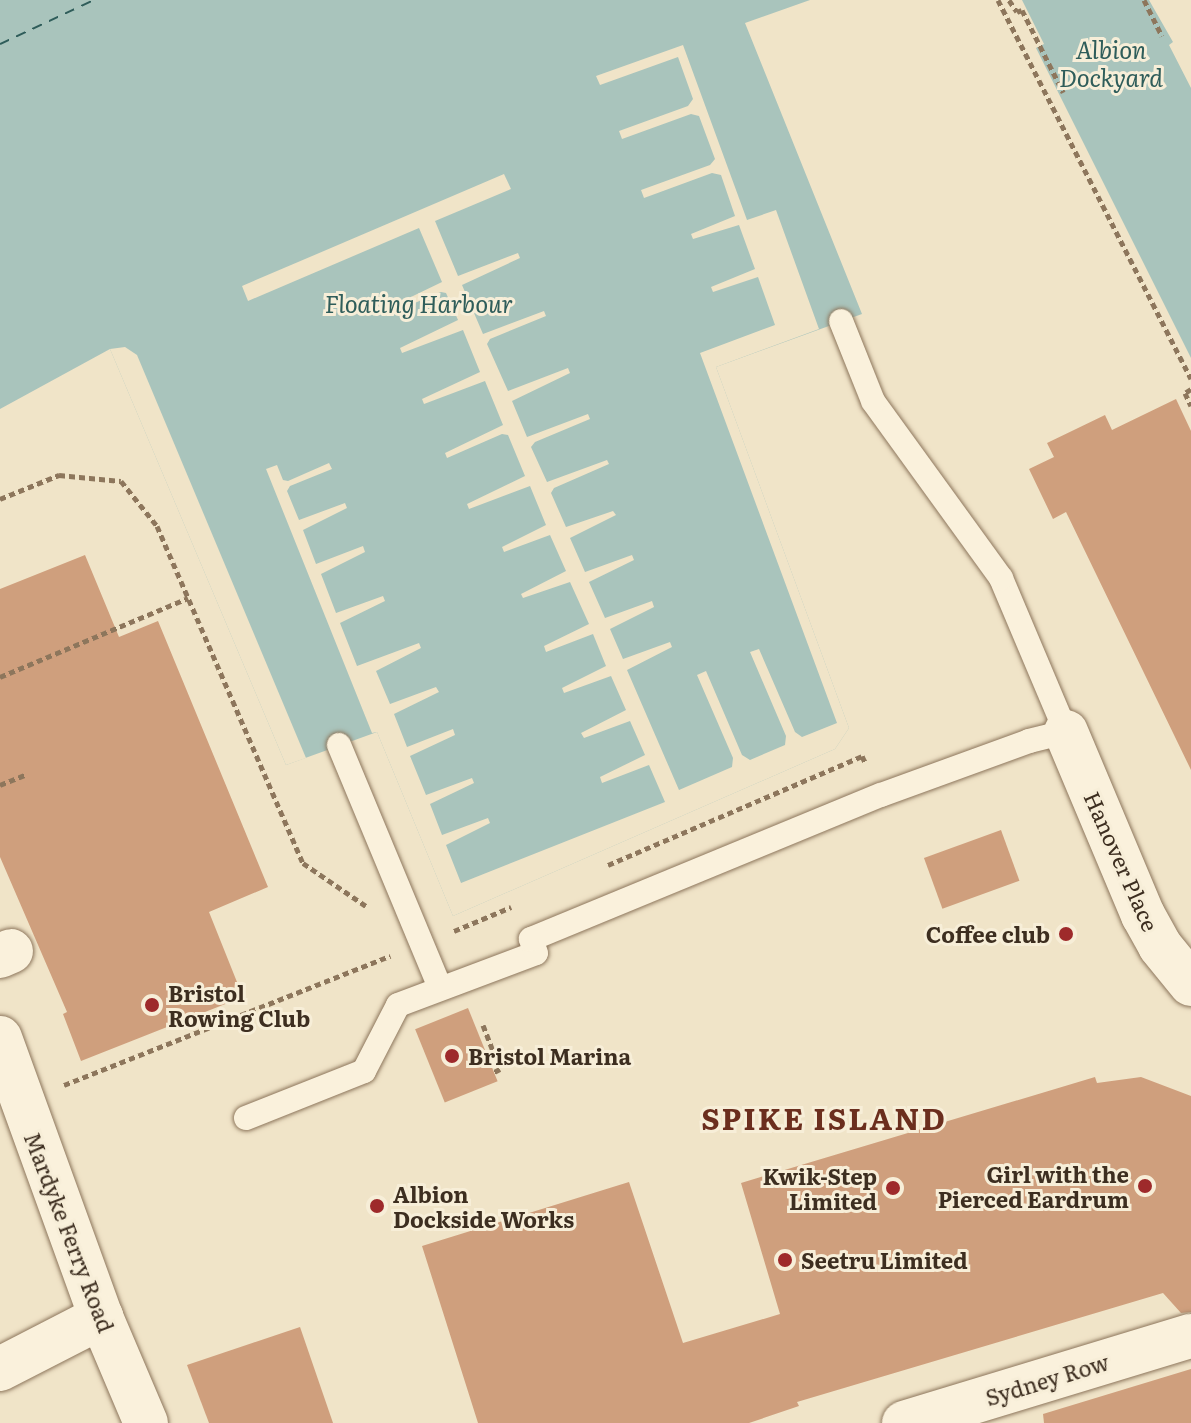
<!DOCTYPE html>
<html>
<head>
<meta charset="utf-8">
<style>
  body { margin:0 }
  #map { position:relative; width:1191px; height:1423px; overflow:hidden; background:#f0e4c8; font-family:Literata,serif }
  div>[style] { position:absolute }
  .water>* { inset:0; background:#a9c4bc }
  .pier>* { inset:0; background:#f0e4c8 }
  .ferry>* { height:2px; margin-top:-1px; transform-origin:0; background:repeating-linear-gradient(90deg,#2f5d5a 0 10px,transparent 0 18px) }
  .building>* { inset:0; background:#cf9f7d; transform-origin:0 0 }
  .path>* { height:5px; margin-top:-2.5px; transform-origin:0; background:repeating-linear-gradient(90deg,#8d765c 0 6px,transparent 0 10px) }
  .roads { filter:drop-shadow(0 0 2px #8d765c) drop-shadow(0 0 2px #8d765c) }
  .lane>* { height:24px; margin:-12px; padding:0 12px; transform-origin:12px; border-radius:12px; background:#faf1dc }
  .street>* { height:44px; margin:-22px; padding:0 22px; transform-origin:22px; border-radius:22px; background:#faf1dc }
  .dots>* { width:22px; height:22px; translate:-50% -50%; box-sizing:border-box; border:4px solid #f7eed8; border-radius:50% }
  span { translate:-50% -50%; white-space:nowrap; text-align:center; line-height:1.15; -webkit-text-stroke:6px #f7eed8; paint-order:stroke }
  .street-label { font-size:22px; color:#3d2e20 }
  .poi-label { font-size:22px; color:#3d2e20; font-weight:700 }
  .right { translate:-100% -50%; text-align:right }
  .left { translate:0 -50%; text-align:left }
  .water-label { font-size:24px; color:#2f5d5a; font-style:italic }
  .district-label { font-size:30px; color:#6b2e1e; font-weight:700; letter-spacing:2px }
</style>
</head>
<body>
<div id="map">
  <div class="water">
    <i style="clip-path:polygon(0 0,810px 0,745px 23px,862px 314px,716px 367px,849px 728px,835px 749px,453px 916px,377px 732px,286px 765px,110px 349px,0 409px)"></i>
    <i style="clip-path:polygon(1022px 0,1149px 0,1173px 42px,1169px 45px,1191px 88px,1191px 358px,1036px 48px,1044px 44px)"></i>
  </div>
  <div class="pier">
    <i style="clip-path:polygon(683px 45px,747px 220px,776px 210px,819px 329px,716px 367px,849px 728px,835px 749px,453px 916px,377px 732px,372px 733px,266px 469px,277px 465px,283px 480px,288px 481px,329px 463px,332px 469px,290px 486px,287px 491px,299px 520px,345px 503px,347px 508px,303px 530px,316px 564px,363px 546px,365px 552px,321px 574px,336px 613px,383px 596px,385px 601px,340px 623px,357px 666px,419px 643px,421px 648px,376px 671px,390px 704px,436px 687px,439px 692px,394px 714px,407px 747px,453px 729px,455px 735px,410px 756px,426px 795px,472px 778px,474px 783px,430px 804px,442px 835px,488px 818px,490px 823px,446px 845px,461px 883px,665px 802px,649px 765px,602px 783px,600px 777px,645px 755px,630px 721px,584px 738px,581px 733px,626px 710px,611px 676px,564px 693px,562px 688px,606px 666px,593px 634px,546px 652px,544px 646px,589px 624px,570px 582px,523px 598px,521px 594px,566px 571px,550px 535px,504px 552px,502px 547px,546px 525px,530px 486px,469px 509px,467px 504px,525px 476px,508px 435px,502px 434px,447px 458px,445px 453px,503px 425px,485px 381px,424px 404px,422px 399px,480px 372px,463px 330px,402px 353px,400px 348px,458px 320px,446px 293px,441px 292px,386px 315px,384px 310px,442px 282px,419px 228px,248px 301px,242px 286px,504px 174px,511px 189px,435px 221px,458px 276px,518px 253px,520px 258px,462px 285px,483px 334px,544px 311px,546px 316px,490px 339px,487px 344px,508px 391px,568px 368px,570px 373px,512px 401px,527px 437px,588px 414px,590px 419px,535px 442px,531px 447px,547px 482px,607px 460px,609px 464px,554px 488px,551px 493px,566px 527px,613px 511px,616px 515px,570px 538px,585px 572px,632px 555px,634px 560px,589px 582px,605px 618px,652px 601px,654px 607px,610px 629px,623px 659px,670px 642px,672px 647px,627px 670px,679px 790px,732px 767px,733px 758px,697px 675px,706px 671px,742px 755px,750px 760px,785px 745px,786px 736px,750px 652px,759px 649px,795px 732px,802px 737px,837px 723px,700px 353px,775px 325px,758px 277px,713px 292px,711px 287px,755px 269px,739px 225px,693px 239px,691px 234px,735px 216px,721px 175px,712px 173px,644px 198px,641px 190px,710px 165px,715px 159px,699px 116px,691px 114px,622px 139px,619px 131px,688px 106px,693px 99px,678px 57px,600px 85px,596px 76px)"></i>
    <i style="clip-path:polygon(125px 347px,137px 355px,306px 758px,286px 765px,110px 349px)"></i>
  </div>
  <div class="ferry">
    <i style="left:0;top:44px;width:104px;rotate:-25.1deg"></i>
  </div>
  <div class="building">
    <i style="clip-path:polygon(1176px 399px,1191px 431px,1191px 770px,1066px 512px,1053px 519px,1029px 469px,1054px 457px,1047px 443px,1105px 415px,1112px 430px)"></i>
    <i style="clip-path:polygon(85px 555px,119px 637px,158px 621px,268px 887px,209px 912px,243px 997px,81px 1061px,63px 1014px,67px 1012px,0 857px,0 589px)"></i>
    <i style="left:1001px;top:830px;width:54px;height:82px;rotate:70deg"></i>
    <i style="left:468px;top:1008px;width:79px;height:57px;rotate:68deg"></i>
    <i style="clip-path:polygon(1095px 1077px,1097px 1083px,1141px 1077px,1191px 1096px,1191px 1312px,1181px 1313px,1163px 1293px,797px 1402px,799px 1406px,749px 1423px,478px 1423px,422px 1246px,629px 1182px,683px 1343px,780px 1314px,741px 1183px)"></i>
    <i style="clip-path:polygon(300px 1327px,333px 1423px,209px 1423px,187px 1365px)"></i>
    <i style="clip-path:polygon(1191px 1369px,1191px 1423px,1044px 1423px,1043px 1414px)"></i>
  </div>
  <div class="path">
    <i style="left:998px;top:0;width:425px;rotate:63deg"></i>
    <i style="left:1009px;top:0;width:14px;rotate:56deg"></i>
    <i style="left:1017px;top:12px;width:5px;rotate:-22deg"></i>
    <i style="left:1022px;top:10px;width:92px;rotate:63.4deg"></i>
    <i style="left:1144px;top:0;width:40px;rotate:63.4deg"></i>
    <i style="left:1191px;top:389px;width:7px;rotate:146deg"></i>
    <i style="left:1185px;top:393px;width:14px;rotate:65deg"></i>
    <i style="left:0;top:499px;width:64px;rotate:-22.1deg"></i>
    <i style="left:59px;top:475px;width:62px;rotate:5.5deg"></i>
    <i style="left:121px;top:481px;width:58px;rotate:51.3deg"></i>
    <i style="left:157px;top:526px;width:367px;rotate:66.6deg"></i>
    <i style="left:303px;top:863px;width:76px;rotate:34.3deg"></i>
    <i style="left:0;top:677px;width:204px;rotate:-22.8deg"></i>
    <i style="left:0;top:785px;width:27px;rotate:-22deg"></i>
    <i style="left:608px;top:865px;width:276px;rotate:-23.2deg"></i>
    <i style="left:862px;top:756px;width:9px;rotate:63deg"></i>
    <i style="left:454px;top:931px;width:62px;rotate:-22.8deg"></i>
    <i style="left:483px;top:1025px;width:47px;rotate:68.9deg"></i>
    <i style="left:500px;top:1069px;width:7px;rotate:153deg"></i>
    <i style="left:64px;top:1085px;width:351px;rotate:-21.6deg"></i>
  </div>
  <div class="roads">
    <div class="lane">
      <i style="left:339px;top:745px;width:263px;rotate:67.4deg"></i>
      <i style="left:246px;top:1118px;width:127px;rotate:-21.7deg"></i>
      <i style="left:364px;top:1071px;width:74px;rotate:-62.7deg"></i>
      <i style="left:398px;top:1005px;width:147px;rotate:-20.6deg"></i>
      <i style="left:536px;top:953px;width:15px;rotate:-110deg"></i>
      <i style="left:531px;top:939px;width:378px;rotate:-22.4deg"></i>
      <i style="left:881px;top:795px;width:158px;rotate:-20deg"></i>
      <i style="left:1029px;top:741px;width:38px;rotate:-14deg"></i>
      <i style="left:1066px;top:732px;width:167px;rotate:-112.9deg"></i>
      <i style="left:1001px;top:578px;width:218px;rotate:-125.9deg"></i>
      <i style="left:873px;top:401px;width:86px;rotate:-111.8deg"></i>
    </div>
    <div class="street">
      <i style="left:1066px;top:732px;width:199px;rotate:67.2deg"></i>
      <i style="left:1143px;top:915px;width:35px;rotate:61deg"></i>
      <i style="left:1160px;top:946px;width:49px;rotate:50.8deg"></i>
      <i style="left:0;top:956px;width:12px;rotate:-24deg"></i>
      <i style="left:0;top:1038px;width:297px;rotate:70.1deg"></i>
      <i style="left:101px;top:1317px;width:115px;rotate:67deg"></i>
      <i style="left:0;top:1369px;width:114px;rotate:-27.2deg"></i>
      <i style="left:904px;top:1423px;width:300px;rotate:-16.9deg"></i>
    </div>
  </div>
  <div class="dots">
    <i style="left:1066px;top:934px;background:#9e2a2b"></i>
    <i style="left:152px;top:1005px;background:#9e2a2b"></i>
    <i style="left:452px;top:1056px;background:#9e2a2b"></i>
    <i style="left:1145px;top:1186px;background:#9e2a2b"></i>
    <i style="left:893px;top:1188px;background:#9e2a2b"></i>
    <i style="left:377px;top:1206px;background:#9e2a2b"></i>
    <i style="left:785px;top:1260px;background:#9e2a2b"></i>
  </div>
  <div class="street-label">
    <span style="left:1122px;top:861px;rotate:66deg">Hanover Place</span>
    <span style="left:70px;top:1232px;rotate:69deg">Mardyke Ferry Road</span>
    <span style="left:1047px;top:1379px;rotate:-17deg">Sydney Row</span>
  </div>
  <div class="poi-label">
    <span class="right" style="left:1050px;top:934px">Coffee club</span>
    <span class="left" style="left:168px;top:1005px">Bristol<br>Rowing Club</span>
    <span class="left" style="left:468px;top:1056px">Bristol Marina</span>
    <span class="right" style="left:1129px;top:1186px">Girl with the<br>Pierced Eardrum</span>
    <span class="right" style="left:877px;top:1188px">Kwik-Step<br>Limited</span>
    <span class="left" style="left:393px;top:1206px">Albion<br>Dockside Works</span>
    <span class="left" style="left:801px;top:1260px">Seetru Limited</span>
  </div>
  <div class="water-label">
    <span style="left:1111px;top:63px">Albion<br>Dockyard</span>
    <span style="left:419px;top:303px">Floating Harbour</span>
  </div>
  <div class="district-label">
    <span style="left:824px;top:1117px">SPIKE ISLAND</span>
  </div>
</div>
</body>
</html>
